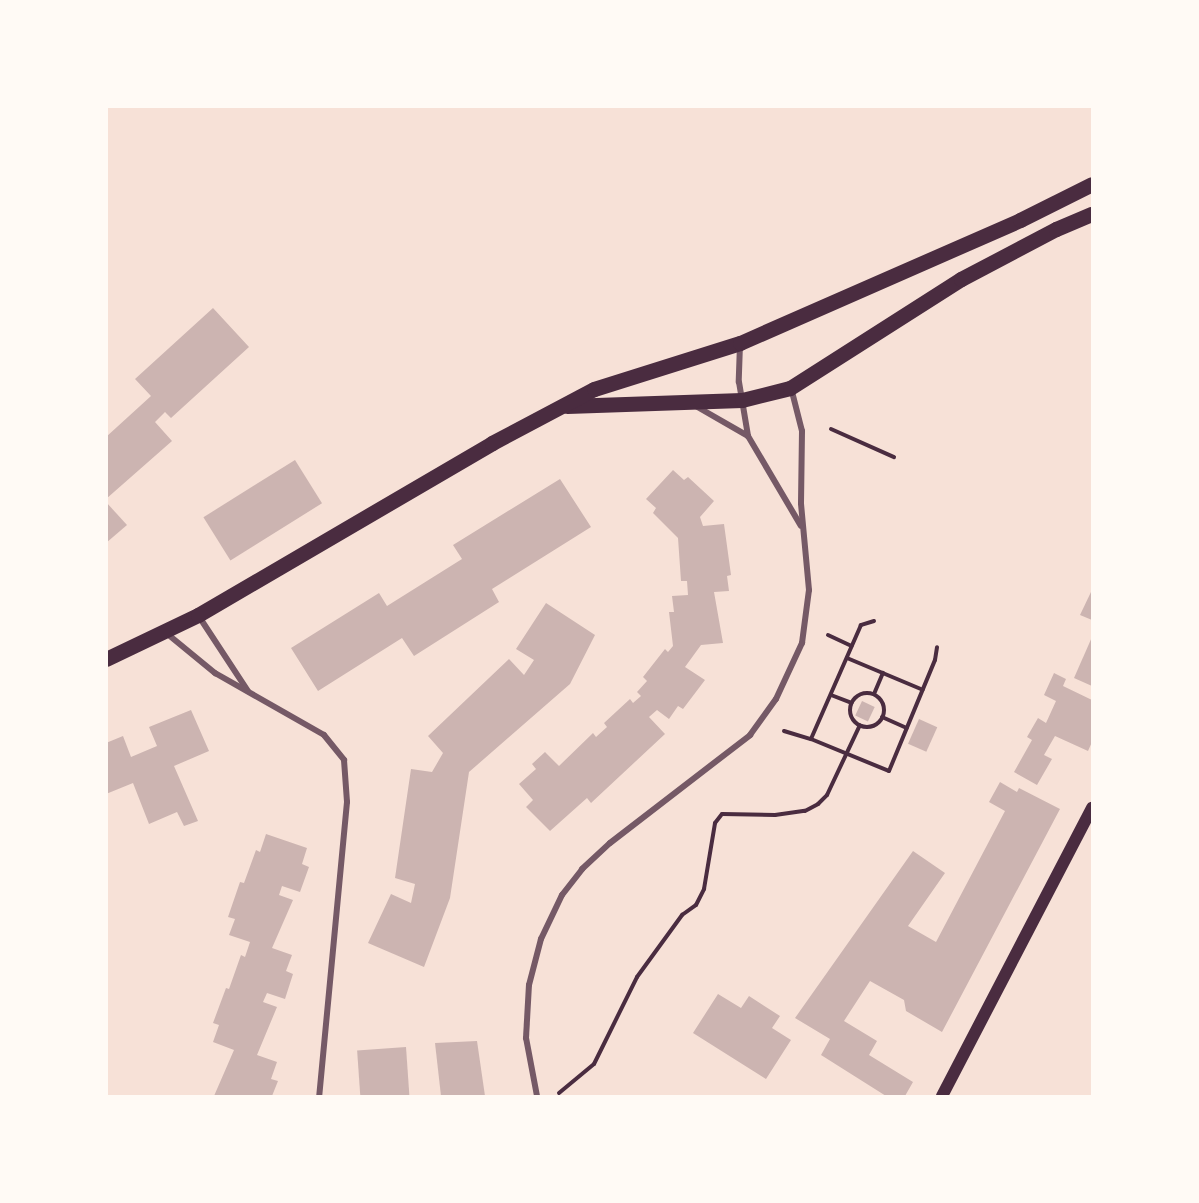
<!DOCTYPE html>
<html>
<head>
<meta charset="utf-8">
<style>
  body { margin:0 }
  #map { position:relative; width:1199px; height:1203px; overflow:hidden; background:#f7e1d7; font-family:Ubuntu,sans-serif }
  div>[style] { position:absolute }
  .building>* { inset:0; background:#ccb4b1; transform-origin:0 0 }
  .path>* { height:4px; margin:-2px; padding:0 2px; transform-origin:2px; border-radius:2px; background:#4a2c40 }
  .path>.ring { margin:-2px; padding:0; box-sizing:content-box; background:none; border:4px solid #4a2c40; border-radius:50% }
  .minor>* { height:6px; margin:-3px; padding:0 3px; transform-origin:3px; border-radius:3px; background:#755966 }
  .secondary>* { height:12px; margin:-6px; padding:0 6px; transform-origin:6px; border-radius:6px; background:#4a2c40 }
  .primary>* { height:15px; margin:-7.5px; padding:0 7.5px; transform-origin:7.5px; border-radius:7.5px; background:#4a2c40 }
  span { translate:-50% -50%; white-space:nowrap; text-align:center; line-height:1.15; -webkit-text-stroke:6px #fffaf5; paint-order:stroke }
  .frame { position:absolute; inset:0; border:108px solid #fffaf5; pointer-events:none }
</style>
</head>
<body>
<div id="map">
  <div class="building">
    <i style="clip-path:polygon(213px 308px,249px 347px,171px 418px,165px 412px,155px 422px,172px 441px,106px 499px,106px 437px,151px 396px,135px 379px)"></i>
    <i style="left:295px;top:460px;width:51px;height:108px;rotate:58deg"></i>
    <i style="clip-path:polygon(673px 470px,684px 480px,688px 477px,714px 501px,700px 517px,703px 526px,724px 524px,731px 575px,727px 576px,729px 591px,714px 592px,723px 643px,701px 645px,685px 667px,705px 680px,683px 709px,678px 706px,669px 719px,657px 710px,649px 717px,665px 734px,591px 803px,587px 798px,550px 831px,526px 807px,533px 800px,519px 784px,536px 769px,532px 764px,545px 752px,559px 766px,593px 733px,596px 737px,607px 727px,604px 723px,630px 699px,633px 703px,641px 696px,637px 692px,647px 681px,643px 677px,665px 649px,668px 652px,673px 646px,669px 612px,674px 612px,672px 596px,688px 595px,687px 581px,681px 581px,678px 538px,653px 513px,656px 508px,646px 499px)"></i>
    <i style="clip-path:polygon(560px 479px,591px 527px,492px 589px,499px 602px,414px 656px,402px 638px,318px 691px,291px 648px,379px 593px,387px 606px,462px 559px,453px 545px)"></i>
    <i style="clip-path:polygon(106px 502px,127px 525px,106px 543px)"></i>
    <i style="clip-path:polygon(1091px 592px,1092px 593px,1092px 620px,1080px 615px)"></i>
    <i style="clip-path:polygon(546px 603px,595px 635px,570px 684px,469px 772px,450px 898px,424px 967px,368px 943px,391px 894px,411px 903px,415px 884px,395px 878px,411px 769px,432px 772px,443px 753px,428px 736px,509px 659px,524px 675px,534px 660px,516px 649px)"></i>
    <i style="clip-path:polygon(1092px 637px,1092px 686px,1074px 678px)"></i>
    <i style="clip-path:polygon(1054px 673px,1066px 679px,1063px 686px,1092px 700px,1092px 742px,1088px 751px,1055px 736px,1044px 755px,1052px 759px,1037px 785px,1014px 772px,1032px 740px,1027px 737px,1038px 718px,1046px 723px,1056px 701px,1044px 695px)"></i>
    <i style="left:862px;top:701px;width:14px;height:16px;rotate:25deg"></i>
    <i style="clip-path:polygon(191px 710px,209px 751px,174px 766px,198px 821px,184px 826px,177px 812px,149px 824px,133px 783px,106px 794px,106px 743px,123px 736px,131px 757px,157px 746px,149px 727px)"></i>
    <i style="left:919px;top:719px;width:20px;height:27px;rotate:24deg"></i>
    <i style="clip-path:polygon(1000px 782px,1017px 792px,1019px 788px,1060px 809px,942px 1032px,906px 1011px,904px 1000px,870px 981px,844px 1021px,877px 1041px,869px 1055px,913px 1082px,905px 1096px,886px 1096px,821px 1055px,830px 1039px,795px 1018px,913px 851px,945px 873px,908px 926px,936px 942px,1005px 811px,989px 802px)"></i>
    <i style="clip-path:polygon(266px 834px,307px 848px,302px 864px,309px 867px,300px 892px,282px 886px,279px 895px,293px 900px,272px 948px,292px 955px,286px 971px,293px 974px,285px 999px,267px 993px,263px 1002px,277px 1007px,257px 1055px,277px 1062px,271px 1079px,278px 1081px,272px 1096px,214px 1096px,234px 1050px,213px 1042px,219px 1025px,213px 1023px,226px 988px,229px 989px,241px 955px,245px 957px,250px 942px,229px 935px,235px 919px,228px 917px,240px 882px,244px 883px,256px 850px,260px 852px)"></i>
    <i style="clip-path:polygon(718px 994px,741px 1008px,749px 996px,780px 1016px,772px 1028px,791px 1040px,766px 1079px,693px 1033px)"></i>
    <i style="clip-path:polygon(477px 1041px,485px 1096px,441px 1096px,435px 1043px)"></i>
    <i style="left:406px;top:1047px;width:49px;height:49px;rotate:86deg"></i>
  </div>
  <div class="path">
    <i style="left:831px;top:429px;width:69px;rotate:24deg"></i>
    <i style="left:874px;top:621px;width:14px;rotate:163deg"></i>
    <i style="left:861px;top:625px;width:124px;rotate:113.7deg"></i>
    <i style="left:811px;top:739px;width:84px;rotate:22.3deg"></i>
    <i style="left:889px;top:771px;width:120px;rotate:-67.5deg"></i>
    <i style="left:935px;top:660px;width:13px;rotate:-81deg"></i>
    <i style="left:828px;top:635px;width:26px;rotate:25deg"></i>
    <i style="left:847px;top:658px;width:82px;rotate:22.8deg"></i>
    <i class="ring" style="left:850px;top:693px;width:30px;height:30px"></i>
    <i style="left:874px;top:694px;width:23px;rotate:-67deg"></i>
    <i style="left:831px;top:695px;width:22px;rotate:21deg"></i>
    <i style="left:882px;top:717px;width:27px;rotate:24deg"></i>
    <i style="left:784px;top:731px;width:28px;rotate:17deg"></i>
    <i style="left:559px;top:1093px;width:45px;rotate:-39.6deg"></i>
    <i style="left:594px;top:1064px;width:97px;rotate:-63.7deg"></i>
    <i style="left:637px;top:977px;width:77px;rotate:-54deg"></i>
    <i style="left:682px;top:915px;width:17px;rotate:-36deg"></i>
    <i style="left:696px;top:905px;width:18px;rotate:-63deg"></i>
    <i style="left:704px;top:889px;width:67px;rotate:-80.5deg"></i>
    <i style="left:715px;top:823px;width:11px;rotate:-52deg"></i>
    <i style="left:722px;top:814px;width:53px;rotate:1.1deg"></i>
    <i style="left:775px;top:815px;width:30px;rotate:-8deg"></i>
    <i style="left:805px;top:811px;width:15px;rotate:-28deg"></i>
    <i style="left:818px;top:804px;width:13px;rotate:-45deg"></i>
    <i style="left:827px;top:795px;width:77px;rotate:-64.8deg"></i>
  </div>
  <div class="minor">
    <i style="left:740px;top:344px;width:38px;rotate:92deg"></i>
    <i style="left:739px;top:382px;width:55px;rotate:80.5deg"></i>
    <i style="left:748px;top:436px;width:104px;rotate:59.5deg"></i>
    <i style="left:694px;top:405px;width:62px;rotate:29.9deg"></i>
    <i style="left:198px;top:615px;width:91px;rotate:56.7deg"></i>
    <i style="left:165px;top:632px;width:65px;rotate:39.4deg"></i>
    <i style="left:215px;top:673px;width:125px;rotate:29.6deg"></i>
    <i style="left:324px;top:735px;width:32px;rotate:51deg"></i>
    <i style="left:344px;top:760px;width:42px;rotate:85.9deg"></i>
    <i style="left:347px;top:802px;width:295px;rotate:95.4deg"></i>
    <i style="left:537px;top:1096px;width:59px;rotate:-100.7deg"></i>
    <i style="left:526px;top:1038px;width:53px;rotate:-86.8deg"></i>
    <i style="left:529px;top:985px;width:48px;rotate:-75.4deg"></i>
    <i style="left:541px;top:939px;width:49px;rotate:-64.5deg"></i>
    <i style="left:562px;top:895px;width:33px;rotate:-52deg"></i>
    <i style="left:582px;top:869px;width:38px;rotate:-43deg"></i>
    <i style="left:610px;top:843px;width:177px;rotate:-37.6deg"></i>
    <i style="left:750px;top:735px;width:44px;rotate:-54.2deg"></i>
    <i style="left:776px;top:699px;width:62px;rotate:-65.1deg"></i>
    <i style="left:802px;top:643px;width:53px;rotate:-82.5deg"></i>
    <i style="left:809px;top:590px;width:87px;rotate:-95.3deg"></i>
    <i style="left:801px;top:503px;width:72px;rotate:-89.2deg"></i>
    <i style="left:802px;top:431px;width:44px;rotate:-104.3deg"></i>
  </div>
  <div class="secondary">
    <i style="left:942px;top:1096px;width:325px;rotate:-62.5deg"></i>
  </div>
  <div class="primary">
    <i style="left:567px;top:406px;width:175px;rotate:-2deg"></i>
    <i style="left:742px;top:400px;width:49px;rotate:-14deg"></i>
    <i style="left:790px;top:388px;width:203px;rotate:-32.5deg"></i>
    <i style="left:961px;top:279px;width:107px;rotate:-27.8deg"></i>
    <i style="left:1056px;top:229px;width:39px;rotate:-23deg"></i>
    <i style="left:106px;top:659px;width:102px;rotate:-25.6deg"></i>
    <i style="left:198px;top:615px;width:341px;rotate:-30.3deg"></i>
    <i style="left:492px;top:443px;width:115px;rotate:-27.9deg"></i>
    <i style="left:594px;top:389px;width:153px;rotate:-17.5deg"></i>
    <i style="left:740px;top:343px;width:306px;rotate:-23.7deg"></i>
    <i style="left:1020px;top:220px;width:80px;rotate:-26.6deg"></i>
  </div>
  <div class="frame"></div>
</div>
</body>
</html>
